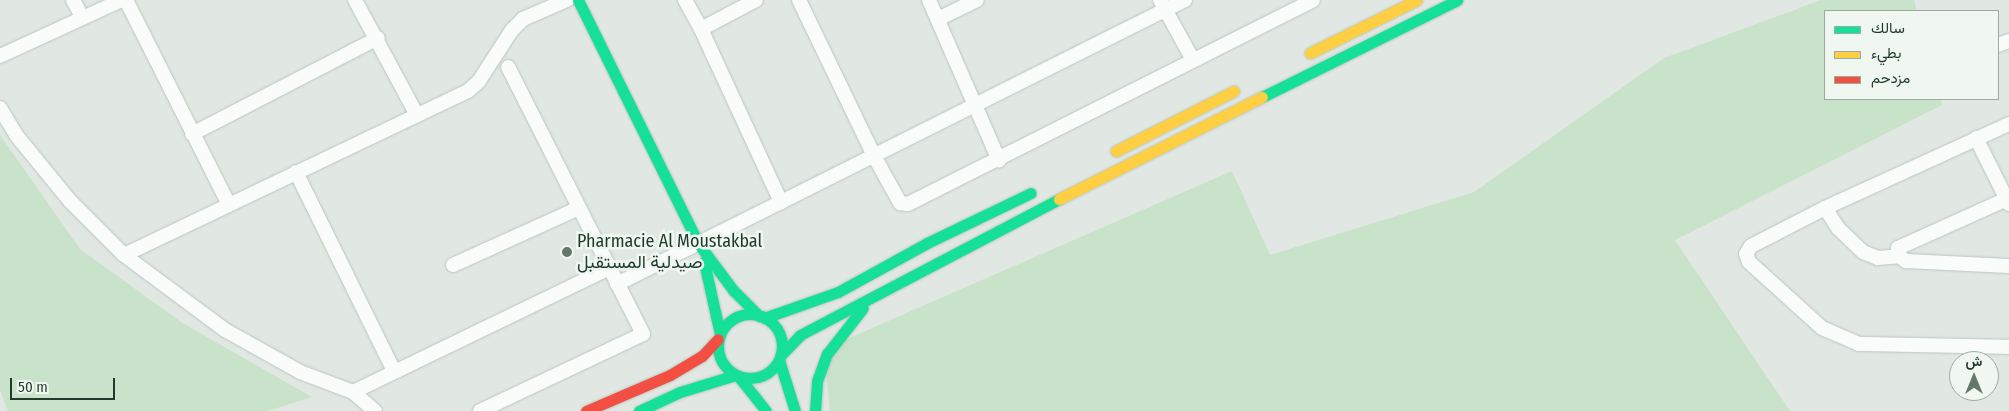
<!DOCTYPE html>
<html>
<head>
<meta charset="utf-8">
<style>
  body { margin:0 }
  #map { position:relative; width:2009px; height:411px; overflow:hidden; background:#e1e8e3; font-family:"Fira Sans Condensed",Vazirmatn,sans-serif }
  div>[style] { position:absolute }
  .green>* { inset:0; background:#c9e2ca }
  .roads { filter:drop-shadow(0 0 1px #bac5be) drop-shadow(0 0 1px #bac5be) }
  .street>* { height:14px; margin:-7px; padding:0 7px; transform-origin:7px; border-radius:7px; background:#fafcfb }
  .fast>* { height:11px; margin:-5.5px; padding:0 5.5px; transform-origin:5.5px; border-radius:5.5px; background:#16e098 }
  .fast>.ring { margin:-5.5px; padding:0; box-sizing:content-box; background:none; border:11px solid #16e098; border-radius:50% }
  .slow>* { height:11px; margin:-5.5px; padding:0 5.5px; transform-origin:5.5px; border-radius:5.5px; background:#ffcf43 }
  .jam>* { height:11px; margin:-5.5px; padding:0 5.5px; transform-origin:5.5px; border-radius:5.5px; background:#f24e42 }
  .dots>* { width:14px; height:14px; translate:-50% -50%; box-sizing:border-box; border:2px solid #eff7f0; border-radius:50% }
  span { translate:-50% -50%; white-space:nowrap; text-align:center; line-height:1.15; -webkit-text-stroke:5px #eff7f0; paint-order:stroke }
  .poi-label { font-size:18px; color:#1f3b2b }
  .left { translate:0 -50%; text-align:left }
  .legend { position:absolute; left:1824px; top:10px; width:175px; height:90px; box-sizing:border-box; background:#eff7f0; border:1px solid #9caca1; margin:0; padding:6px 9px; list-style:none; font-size:15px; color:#1f3b2b }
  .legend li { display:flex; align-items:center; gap:10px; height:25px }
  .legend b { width:25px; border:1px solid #9caca1 }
  .north { position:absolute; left:1949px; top:351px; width:50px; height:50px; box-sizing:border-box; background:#eff7f0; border:1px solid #9caca1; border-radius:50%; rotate:0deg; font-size:14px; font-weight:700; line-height:20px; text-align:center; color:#1f3b2b }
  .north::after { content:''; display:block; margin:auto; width:18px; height:22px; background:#63786b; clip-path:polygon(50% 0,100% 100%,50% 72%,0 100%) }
  .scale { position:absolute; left:10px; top:378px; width:105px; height:22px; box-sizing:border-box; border:2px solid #1f3b2b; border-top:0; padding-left:6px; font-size:15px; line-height:18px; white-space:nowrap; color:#1f3b2b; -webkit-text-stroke:4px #eff7f0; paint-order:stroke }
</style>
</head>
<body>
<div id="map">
  <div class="green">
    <i style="clip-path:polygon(1821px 0,1914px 0,1917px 11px,1825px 11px,1825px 99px,1941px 99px,1942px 105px,1675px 240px,1790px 411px,830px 411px,824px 349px,1232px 171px,1270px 255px,1474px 192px,1664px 58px)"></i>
    <i style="clip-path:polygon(0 135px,80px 249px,181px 322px,312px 397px,268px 411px,8px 411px,0 390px)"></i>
  </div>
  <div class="roads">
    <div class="street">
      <i style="left:73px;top:0;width:19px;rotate:62deg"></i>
      <i style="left:126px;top:0;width:229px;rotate:63.3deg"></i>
      <i style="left:355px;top:0;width:131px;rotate:61.7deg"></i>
      <i style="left:685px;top:0;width:33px;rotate:61deg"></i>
      <i style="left:701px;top:29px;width:62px;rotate:-27.8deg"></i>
      <i style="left:799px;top:0;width:173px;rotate:64.3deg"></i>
      <i style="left:874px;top:156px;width:54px;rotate:61deg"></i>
      <i style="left:900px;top:203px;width:8px;rotate:7deg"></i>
      <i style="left:908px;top:204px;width:453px;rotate:-26.7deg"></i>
      <i style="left:929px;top:0;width:175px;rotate:66.4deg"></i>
      <i style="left:1160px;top:0;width:68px;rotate:61.2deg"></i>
      <i style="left:938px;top:19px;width:43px;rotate:-26deg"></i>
      <i style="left:701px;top:29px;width:191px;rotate:65.2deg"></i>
      <i style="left:1998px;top:45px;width:12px;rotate:-20deg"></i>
      <i style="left:0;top:56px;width:134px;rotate:-24.7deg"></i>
      <i style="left:0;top:108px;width:31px;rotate:59deg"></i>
      <i style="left:16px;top:135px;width:85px;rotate:50.7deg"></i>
      <i style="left:70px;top:201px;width:76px;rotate:45deg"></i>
      <i style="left:124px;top:255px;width:126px;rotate:36.6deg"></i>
      <i style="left:225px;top:330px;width:86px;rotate:29.2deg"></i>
      <i style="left:300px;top:372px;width:57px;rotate:20.7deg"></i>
      <i style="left:353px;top:392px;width:29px;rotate:41deg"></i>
      <i style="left:2009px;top:124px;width:202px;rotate:155.5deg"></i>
      <i style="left:1825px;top:208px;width:83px;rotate:152.8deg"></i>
      <i style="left:1751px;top:246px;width:9px;rotate:122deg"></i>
      <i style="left:1746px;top:254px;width:9px;rotate:69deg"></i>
      <i style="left:1749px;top:262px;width:98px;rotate:42.1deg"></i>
      <i style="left:1822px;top:328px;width:40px;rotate:23.4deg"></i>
      <i style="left:1859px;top:344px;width:150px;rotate:1.1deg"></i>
      <i style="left:192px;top:134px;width:209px;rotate:-27.3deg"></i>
      <i style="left:1976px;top:138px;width:74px;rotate:63.4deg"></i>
      <i style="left:296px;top:172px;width:222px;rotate:63.8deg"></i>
      <i style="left:2009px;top:198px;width:122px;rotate:155.8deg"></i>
      <i style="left:1898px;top:248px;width:8px;rotate:83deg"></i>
      <i style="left:1899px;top:256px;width:9px;rotate:36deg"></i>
      <i style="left:1906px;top:261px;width:103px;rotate:2.8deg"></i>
      <i style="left:1825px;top:208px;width:24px;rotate:57deg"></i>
      <i style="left:1838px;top:228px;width:35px;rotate:44deg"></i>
      <i style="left:1863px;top:252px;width:16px;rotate:22deg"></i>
      <i style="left:1878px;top:258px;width:21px;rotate:-5deg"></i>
      <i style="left:124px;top:255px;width:381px;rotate:-25.5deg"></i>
      <i style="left:468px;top:91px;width:15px;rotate:-42deg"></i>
      <i style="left:479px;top:81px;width:61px;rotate:-57.1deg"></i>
      <i style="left:512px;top:30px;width:16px;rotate:-45deg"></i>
      <i style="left:523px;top:19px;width:48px;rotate:-23.4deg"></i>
      <i style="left:453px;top:265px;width:138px;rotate:-24.3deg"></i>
      <i style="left:617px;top:284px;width:635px;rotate:-26.57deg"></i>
      <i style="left:353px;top:392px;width:285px;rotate:-25.8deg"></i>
      <i style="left:480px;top:411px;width:180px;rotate:-25.3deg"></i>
      <i style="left:643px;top:334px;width:299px;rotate:-116.8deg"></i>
    </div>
    <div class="fast">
      <i style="left:578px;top:0;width:271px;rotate:63.7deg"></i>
      <i style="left:698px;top:243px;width:59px;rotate:53.3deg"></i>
      <i style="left:733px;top:290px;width:37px;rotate:45deg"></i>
      <i style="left:1262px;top:97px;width:218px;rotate:-26.4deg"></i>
      <i style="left:704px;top:262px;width:74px;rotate:77.5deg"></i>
      <i class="ring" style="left:718px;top:314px;width:53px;height:53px"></i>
      <i style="left:764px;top:318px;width:78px;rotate:-19.4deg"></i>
      <i style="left:838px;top:292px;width:102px;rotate:-28.8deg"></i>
      <i style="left:927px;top:243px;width:115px;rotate:-25.7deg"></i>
      <i style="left:780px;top:356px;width:29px;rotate:-46deg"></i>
      <i style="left:800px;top:335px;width:293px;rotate:-27.7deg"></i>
      <i style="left:779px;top:360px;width:53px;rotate:72.6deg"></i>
      <i style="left:739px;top:377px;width:43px;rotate:51.5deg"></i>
      <i style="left:639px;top:411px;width:45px;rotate:-24.9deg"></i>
      <i style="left:680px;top:392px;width:59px;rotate:-16.9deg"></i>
      <i style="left:815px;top:411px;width:30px;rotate:-86deg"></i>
      <i style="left:817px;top:381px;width:29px;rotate:-70deg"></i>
      <i style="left:827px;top:354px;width:58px;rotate:-52deg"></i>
    </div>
    <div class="slow">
      <i style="left:1310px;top:53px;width:119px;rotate:-26.4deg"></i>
      <i style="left:1116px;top:151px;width:132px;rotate:-27deg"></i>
      <i style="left:1059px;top:199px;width:227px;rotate:-26.7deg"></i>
    </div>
    <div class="jam">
      <i style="left:586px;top:411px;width:91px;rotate:-23.2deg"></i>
      <i style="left:670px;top:375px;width:37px;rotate:-31deg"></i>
      <i style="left:702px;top:356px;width:23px;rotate:-47deg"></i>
    </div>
  </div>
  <div class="dots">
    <i style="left:567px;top:252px;background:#63786b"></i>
  </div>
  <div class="poi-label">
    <span class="left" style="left:577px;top:252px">Pharmacie Al Moustakbal<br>صيدلية المستقبل</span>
  </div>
  <ul class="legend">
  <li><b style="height:6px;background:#16e098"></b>سالك</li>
  <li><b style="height:6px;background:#ffcf43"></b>بطيء</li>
  <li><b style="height:6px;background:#f24e42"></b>مزدحم</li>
  </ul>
  <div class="north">ش</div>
  <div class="scale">50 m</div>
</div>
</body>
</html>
